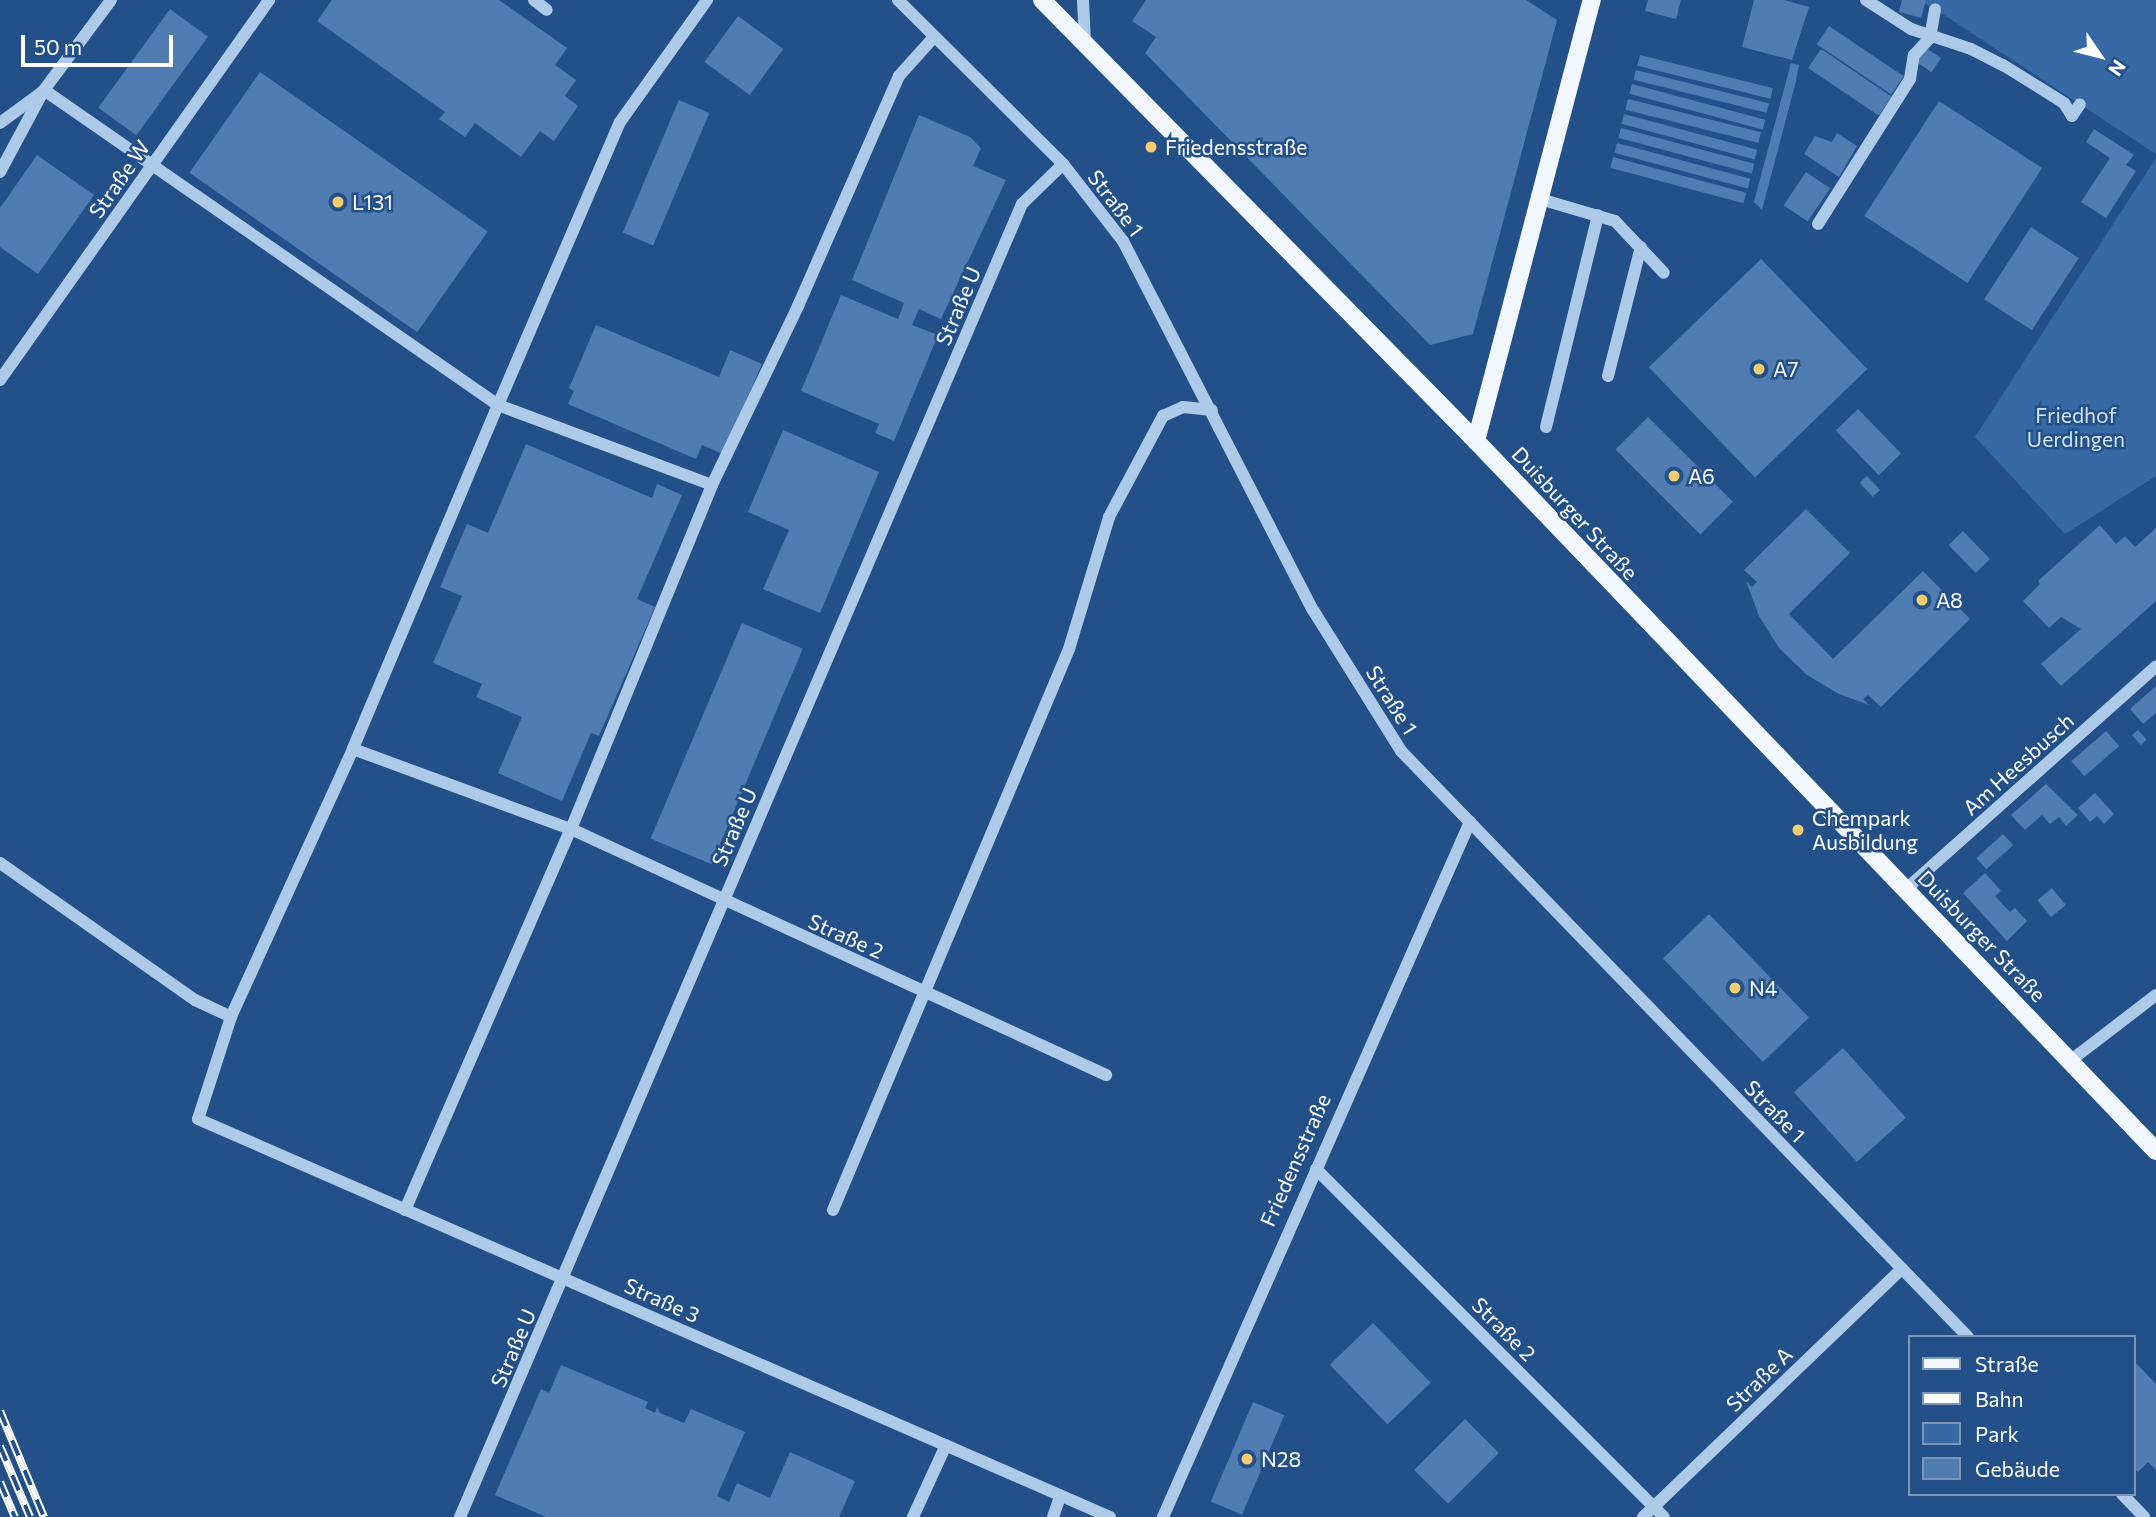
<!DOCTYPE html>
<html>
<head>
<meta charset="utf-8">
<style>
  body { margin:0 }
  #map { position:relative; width:2156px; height:1517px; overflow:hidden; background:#235088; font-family:Commissioner,sans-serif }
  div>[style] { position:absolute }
  .green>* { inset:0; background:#376aa4 }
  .building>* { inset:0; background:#507cb2; transform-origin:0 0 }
  .minor>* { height:12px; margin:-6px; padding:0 6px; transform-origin:6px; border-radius:6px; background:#aecae9 }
  .major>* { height:18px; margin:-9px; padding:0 9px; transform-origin:9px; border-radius:9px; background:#f2f7fe }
  .rail>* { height:8px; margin-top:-4px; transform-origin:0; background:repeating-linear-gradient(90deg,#235088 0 16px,#fff 0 32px); box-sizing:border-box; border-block:2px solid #fff }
  .dots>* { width:19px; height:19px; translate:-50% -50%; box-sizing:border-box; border:4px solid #235088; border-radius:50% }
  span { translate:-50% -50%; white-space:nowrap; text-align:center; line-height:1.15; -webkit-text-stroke:5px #235088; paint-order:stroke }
  .poi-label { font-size:21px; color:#fff }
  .left { translate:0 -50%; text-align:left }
  .street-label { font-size:21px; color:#fff }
  .park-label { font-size:21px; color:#d2e4f7 }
  .legend { position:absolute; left:1908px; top:1335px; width:228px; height:161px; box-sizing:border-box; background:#235088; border:2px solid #7b96b8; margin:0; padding:9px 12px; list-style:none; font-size:21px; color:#fff }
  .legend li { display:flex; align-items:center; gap:14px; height:35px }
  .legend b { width:35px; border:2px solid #7b96b8 }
  .north { position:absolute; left:2065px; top:21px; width:70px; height:70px; -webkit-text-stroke:5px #235088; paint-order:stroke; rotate:125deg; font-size:19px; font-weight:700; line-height:28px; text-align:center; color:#fff }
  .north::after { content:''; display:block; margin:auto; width:24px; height:32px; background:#fff; clip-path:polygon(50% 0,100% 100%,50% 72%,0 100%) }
  .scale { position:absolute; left:21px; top:35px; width:152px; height:32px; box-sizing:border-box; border:4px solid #fff; border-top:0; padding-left:9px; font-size:21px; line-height:24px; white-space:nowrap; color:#fff; -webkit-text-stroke:5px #235088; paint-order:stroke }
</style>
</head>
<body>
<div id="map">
  <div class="green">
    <i style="clip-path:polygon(1918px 0,2156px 0,2156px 154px,1935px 9px)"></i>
    <i style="clip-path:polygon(2156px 158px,2156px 476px,2065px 534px,1975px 437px)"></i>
  </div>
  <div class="building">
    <i style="clip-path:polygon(332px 0,499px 0,567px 48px,555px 65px,576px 80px,565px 96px,578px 106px,554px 141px,540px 131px,521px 157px,475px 123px,465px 137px,439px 119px,445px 112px,317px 21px)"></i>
    <i style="clip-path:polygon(1146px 0,1526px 0,1557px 20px,1473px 334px,1430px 345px,1145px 53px,1156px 37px,1132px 21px)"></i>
    <i style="clip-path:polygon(1648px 0,1681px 0,1676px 19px,1645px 11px)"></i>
    <i style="clip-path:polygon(1754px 0,1784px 0,1809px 7px,1792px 60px,1742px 47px)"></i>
    <i style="clip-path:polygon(1902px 0,1926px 0,1921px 18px,1899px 12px)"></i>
    <i style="left:170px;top:9px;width:47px;height:122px;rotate:36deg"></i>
    <i style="left:738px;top:16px;width:56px;height:57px;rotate:36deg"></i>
    <i style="left:1829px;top:26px;width:90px;height:22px;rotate:34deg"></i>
    <i style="left:1926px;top:48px;width:18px;height:17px;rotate:34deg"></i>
    <i style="left:1821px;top:49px;width:85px;height:23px;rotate:34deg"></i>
    <i style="left:1640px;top:55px;width:137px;height:11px;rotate:14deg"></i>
    <i style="clip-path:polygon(1791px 63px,1799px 65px,1796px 81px,1762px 210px,1754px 202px)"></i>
    <i style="left:1636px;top:70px;width:137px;height:10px;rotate:14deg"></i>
    <i style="left:260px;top:72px;width:278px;height:123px;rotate:35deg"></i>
    <i style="left:1632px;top:84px;width:138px;height:10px;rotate:15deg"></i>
    <i style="left:1628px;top:99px;width:137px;height:11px;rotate:14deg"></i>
    <i style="left:679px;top:100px;width:33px;height:144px;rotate:23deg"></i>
    <i style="left:1939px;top:101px;width:123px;height:137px;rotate:33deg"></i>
    <i style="left:1624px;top:114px;width:138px;height:10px;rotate:15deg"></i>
    <i style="clip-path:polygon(919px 115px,970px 137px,981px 148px,973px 166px,1006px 180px,941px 319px,919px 309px,912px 325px,938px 335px,894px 441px,875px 433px,879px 424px,801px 391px,841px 295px,898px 319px,904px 303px,852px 280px)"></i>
    <i style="left:1621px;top:128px;width:138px;height:10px;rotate:15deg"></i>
    <i style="clip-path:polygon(2094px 129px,2134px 155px,2126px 165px,2136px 171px,2106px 218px,2081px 202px,2110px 158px,2086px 142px)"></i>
    <i style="clip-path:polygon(1837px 133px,1857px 146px,1839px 177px,1804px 154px,1815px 136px,1832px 142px)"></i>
    <i style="left:1617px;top:143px;width:138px;height:10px;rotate:15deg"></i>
    <i style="clip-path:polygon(37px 155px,94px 195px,38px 274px,0 247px,0 208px)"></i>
    <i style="left:1613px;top:157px;width:138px;height:11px;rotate:15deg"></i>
    <i style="left:1806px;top:172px;width:29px;height:40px;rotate:34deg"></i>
    <i style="left:2031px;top:227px;width:57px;height:86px;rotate:33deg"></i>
    <i style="left:1761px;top:259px;width:153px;height:156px;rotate:46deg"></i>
    <i style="clip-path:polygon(596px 325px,719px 377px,730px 350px,762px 364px,723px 454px,702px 445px,696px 459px,568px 404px,574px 391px,569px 388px)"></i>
    <i style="left:1858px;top:409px;width:62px;height:31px;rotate:46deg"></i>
    <i style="left:1648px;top:417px;width:120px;height:46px;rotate:45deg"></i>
    <i style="clip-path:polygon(783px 430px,879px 472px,820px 613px,763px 589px,789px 530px,748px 512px)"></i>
    <i style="clip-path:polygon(526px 444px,652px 498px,657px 484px,682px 495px,637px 599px,655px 607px,599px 736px,591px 733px,562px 801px,498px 773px,522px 717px,476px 697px,482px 684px,433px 663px,462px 596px,440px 587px,467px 524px,488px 533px)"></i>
    <i style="left:1867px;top:476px;width:19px;height:10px;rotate:47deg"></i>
    <i style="clip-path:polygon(1806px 509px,1850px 553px,1789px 614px,1833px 659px,1923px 571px,1970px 619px,1881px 707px,1868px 695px,1863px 699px,1869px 705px,1839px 694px,1807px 675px,1779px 648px,1759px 616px,1746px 581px,1752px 587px,1757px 582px,1744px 570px)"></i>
    <i style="clip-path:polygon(2100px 525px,2116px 544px,2125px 536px,2135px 547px,2156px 528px,2156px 601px,2061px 686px,2041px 664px,2081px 629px,2061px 617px,2049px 628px,2023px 601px,2040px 584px,2038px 581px)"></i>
    <i style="left:1963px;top:531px;width:39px;height:20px;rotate:46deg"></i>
    <i style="left:742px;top:623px;width:66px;height:234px;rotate:23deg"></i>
    <i style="clip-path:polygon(2156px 686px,2156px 713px,2143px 724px,2130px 709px)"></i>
    <i style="left:2138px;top:730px;width:13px;height:8px;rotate:48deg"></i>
    <i style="left:2106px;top:731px;width:20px;height:46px;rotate:49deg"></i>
    <i style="clip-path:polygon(2046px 784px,2078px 815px,2066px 826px,2059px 817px,2050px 824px,2042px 815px,2025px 830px,2011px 815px)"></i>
    <i style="clip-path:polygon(2095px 793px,2114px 814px,2104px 824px,2097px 816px,2090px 822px,2078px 808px)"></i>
    <i style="left:2003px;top:834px;width:15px;height:36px;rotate:48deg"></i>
    <i style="clip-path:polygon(1985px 873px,2001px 891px,1995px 896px,2010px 912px,2015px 908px,2027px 921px,2007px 941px,1963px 893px)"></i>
    <i style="left:2052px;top:888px;width:22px;height:19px;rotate:51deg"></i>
    <i style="left:1709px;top:914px;width:144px;height:64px;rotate:46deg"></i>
    <i style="left:1843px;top:1048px;width:94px;height:66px;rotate:48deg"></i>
    <i style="left:1373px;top:1323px;width:83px;height:60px;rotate:46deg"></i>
    <i style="clip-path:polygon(2133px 1360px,2156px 1384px,2156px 1470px,2148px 1462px,2138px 1472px,2133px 1467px)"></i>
    <i style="clip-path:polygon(561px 1365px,648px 1402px,645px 1408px,655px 1413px,657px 1407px,660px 1413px,684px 1423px,691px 1409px,745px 1432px,717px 1496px,729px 1502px,737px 1483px,770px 1498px,790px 1452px,855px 1481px,839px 1517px,546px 1517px,495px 1495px,541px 1389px,549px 1393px)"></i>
    <i style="left:1253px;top:1402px;width:34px;height:108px;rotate:23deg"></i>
    <i style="left:1465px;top:1419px;width:48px;height:72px;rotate:45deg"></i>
  </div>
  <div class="minor">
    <i style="left:534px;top:0;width:16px;rotate:38deg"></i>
    <i style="left:898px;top:0;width:233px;rotate:44.8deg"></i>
    <i style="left:1063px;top:164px;width:98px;rotate:52.1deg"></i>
    <i style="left:1123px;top:241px;width:415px;rotate:62.8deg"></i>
    <i style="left:1313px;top:610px;width:166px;rotate:58deg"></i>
    <i style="left:1401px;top:751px;width:815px;rotate:45.94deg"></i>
    <i style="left:1083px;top:0;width:44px;rotate:87.4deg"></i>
    <i style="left:1866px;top:0;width:54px;rotate:32.8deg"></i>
    <i style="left:1911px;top:29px;width:63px;rotate:18.4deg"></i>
    <i style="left:1971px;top:49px;width:36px;rotate:27deg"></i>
    <i style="left:2003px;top:65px;width:72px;rotate:31.9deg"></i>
    <i style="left:2064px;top:103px;width:15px;rotate:58deg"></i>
    <i style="left:2072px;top:116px;width:14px;rotate:-56deg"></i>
    <i style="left:44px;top:90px;width:553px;rotate:34.75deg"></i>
    <i style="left:498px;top:405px;width:373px;rotate:112.9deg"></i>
    <i style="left:353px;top:749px;width:294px;rotate:114.5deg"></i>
    <i style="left:231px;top:1017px;width:107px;rotate:107.9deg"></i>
    <i style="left:198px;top:1119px;width:995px;rotate:23.58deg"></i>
    <i style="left:0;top:123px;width:51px;rotate:-36.2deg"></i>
    <i style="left:0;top:172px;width:93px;rotate:-61.8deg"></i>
    <i style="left:44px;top:90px;width:112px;rotate:-53.3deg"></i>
    <i style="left:1540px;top:199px;width:78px;rotate:16.3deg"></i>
    <i style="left:1615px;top:221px;width:71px;rotate:46.7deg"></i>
    <i style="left:1818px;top:224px;width:172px;rotate:-57.6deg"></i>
    <i style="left:1910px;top:79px;width:24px;rotate:-81deg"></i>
    <i style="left:1914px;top:55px;width:23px;rotate:-47deg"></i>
    <i style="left:1930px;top:38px;width:29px;rotate:-80deg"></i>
    <i style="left:1608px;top:376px;width:133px;rotate:-75.7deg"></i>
    <i style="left:0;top:380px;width:466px;rotate:-54.7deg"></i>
    <i style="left:1546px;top:427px;width:218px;rotate:-76.2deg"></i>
    <i style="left:712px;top:485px;width:199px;rotate:-64.3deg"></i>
    <i style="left:798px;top:306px;width:251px;rotate:-66.3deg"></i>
    <i style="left:899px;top:76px;width:52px;rotate:-48.1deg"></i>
    <i style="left:353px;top:749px;width:232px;rotate:20.2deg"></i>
    <i style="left:571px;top:829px;width:372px;rotate:-67.7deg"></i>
    <i style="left:712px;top:485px;width:228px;rotate:-159.5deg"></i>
    <i style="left:498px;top:405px;width:308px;rotate:-66.7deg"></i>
    <i style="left:620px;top:122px;width:150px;rotate:-54.5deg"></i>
    <i style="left:0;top:863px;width:238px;rotate:35.1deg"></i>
    <i style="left:195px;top:1000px;width:40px;rotate:25deg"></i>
    <i style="left:1905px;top:890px;width:336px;rotate:-41.7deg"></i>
    <i style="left:2070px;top:1061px;width:108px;rotate:-37.5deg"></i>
    <i style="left:1316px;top:1169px;width:492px;rotate:45deg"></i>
    <i style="left:405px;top:1210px;width:416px;rotate:-66.5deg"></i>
    <i style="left:571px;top:829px;width:589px;rotate:24.69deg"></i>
    <i style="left:833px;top:1210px;width:609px;rotate:-67.18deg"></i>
    <i style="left:1069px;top:649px;width:138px;rotate:-73.1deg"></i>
    <i style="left:1109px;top:517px;width:115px;rotate:-61.9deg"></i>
    <i style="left:1163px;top:416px;width:22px;rotate:-24deg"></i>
    <i style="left:1183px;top:407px;width:29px;rotate:6deg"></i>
    <i style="left:2122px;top:1494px;width:32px;rotate:46deg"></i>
    <i style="left:460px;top:1517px;width:1428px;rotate:-66.83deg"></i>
    <i style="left:1022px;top:204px;width:57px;rotate:-44.3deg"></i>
    <i style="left:913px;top:1517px;width:79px;rotate:-65.4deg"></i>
    <i style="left:1053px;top:1517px;width:21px;rotate:-71deg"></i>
    <i style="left:1163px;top:1517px;width:760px;rotate:-66.17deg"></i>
    <i style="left:1643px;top:1517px;width:359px;rotate:-43.8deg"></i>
  </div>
  <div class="major">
    <i style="left:1042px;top:0;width:619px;rotate:45.46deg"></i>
    <i style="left:1476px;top:441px;width:983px;rotate:46.24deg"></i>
    <i style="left:1476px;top:441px;width:456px;rotate:-75.3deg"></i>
  </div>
  <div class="rail">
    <i style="left:0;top:1411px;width:115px;rotate:67.5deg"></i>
    <i style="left:0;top:1446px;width:77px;rotate:67.1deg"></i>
    <i style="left:0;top:1482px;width:38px;rotate:67deg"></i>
  </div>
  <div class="dots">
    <i style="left:1151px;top:147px;background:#f5cd71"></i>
    <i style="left:338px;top:202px;background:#f5cd71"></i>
    <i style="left:1759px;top:369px;background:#f5cd71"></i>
    <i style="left:1674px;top:476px;background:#f5cd71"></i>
    <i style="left:1922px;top:600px;background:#f5cd71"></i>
    <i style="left:1798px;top:830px;background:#f5cd71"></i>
    <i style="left:1735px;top:988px;background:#f5cd71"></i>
    <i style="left:1247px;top:1459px;background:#f5cd71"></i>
  </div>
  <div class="poi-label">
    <span class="left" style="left:1165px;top:147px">Friedensstraße</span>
    <span class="left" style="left:352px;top:202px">L131</span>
    <span class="left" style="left:1773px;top:369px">A7</span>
    <span class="left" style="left:1688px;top:476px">A6</span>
    <span class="left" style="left:1936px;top:600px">A8</span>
    <span class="left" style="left:1812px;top:830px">Chempark<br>Ausbildung</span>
    <span class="left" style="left:1749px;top:988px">N4</span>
    <span class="left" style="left:1261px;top:1459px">N28</span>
  </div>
  <div class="street-label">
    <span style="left:119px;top:179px;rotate:-55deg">Straße W</span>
    <span style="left:1116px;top:203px;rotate:53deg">Straße 1</span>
    <span style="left:958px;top:306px;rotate:-67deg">Straße U</span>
    <span style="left:1575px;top:513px;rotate:47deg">Duisburger Straße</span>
    <span style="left:1392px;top:700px;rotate:58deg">Straße 1</span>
    <span style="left:2018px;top:764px;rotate:-42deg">Am Heesbusch</span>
    <span style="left:734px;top:827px;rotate:-67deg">Straße U</span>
    <span style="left:846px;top:936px;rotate:24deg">Straße 2</span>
    <span style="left:1982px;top:936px;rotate:46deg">Duisburger Straße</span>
    <span style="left:1775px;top:1111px;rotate:46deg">Straße 1</span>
    <span style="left:1295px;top:1160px;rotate:-66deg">Friedensstraße</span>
    <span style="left:662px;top:1300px;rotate:24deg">Straße 3</span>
    <span style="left:1504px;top:1329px;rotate:45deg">Straße 2</span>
    <span style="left:513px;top:1348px;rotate:-67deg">Straße U</span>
    <span style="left:1759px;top:1379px;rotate:-44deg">Straße A</span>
  </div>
  <div class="park-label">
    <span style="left:2076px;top:427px">Friedhof<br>Uerdingen</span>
  </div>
  <ul class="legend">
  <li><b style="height:9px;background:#f2f7fe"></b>Straße</li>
  <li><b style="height:9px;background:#fff"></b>Bahn</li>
  <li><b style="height:19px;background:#376aa4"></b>Park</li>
  <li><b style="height:19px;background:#507cb2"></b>Gebäude</li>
  </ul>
  <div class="north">N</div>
  <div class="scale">50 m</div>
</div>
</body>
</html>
